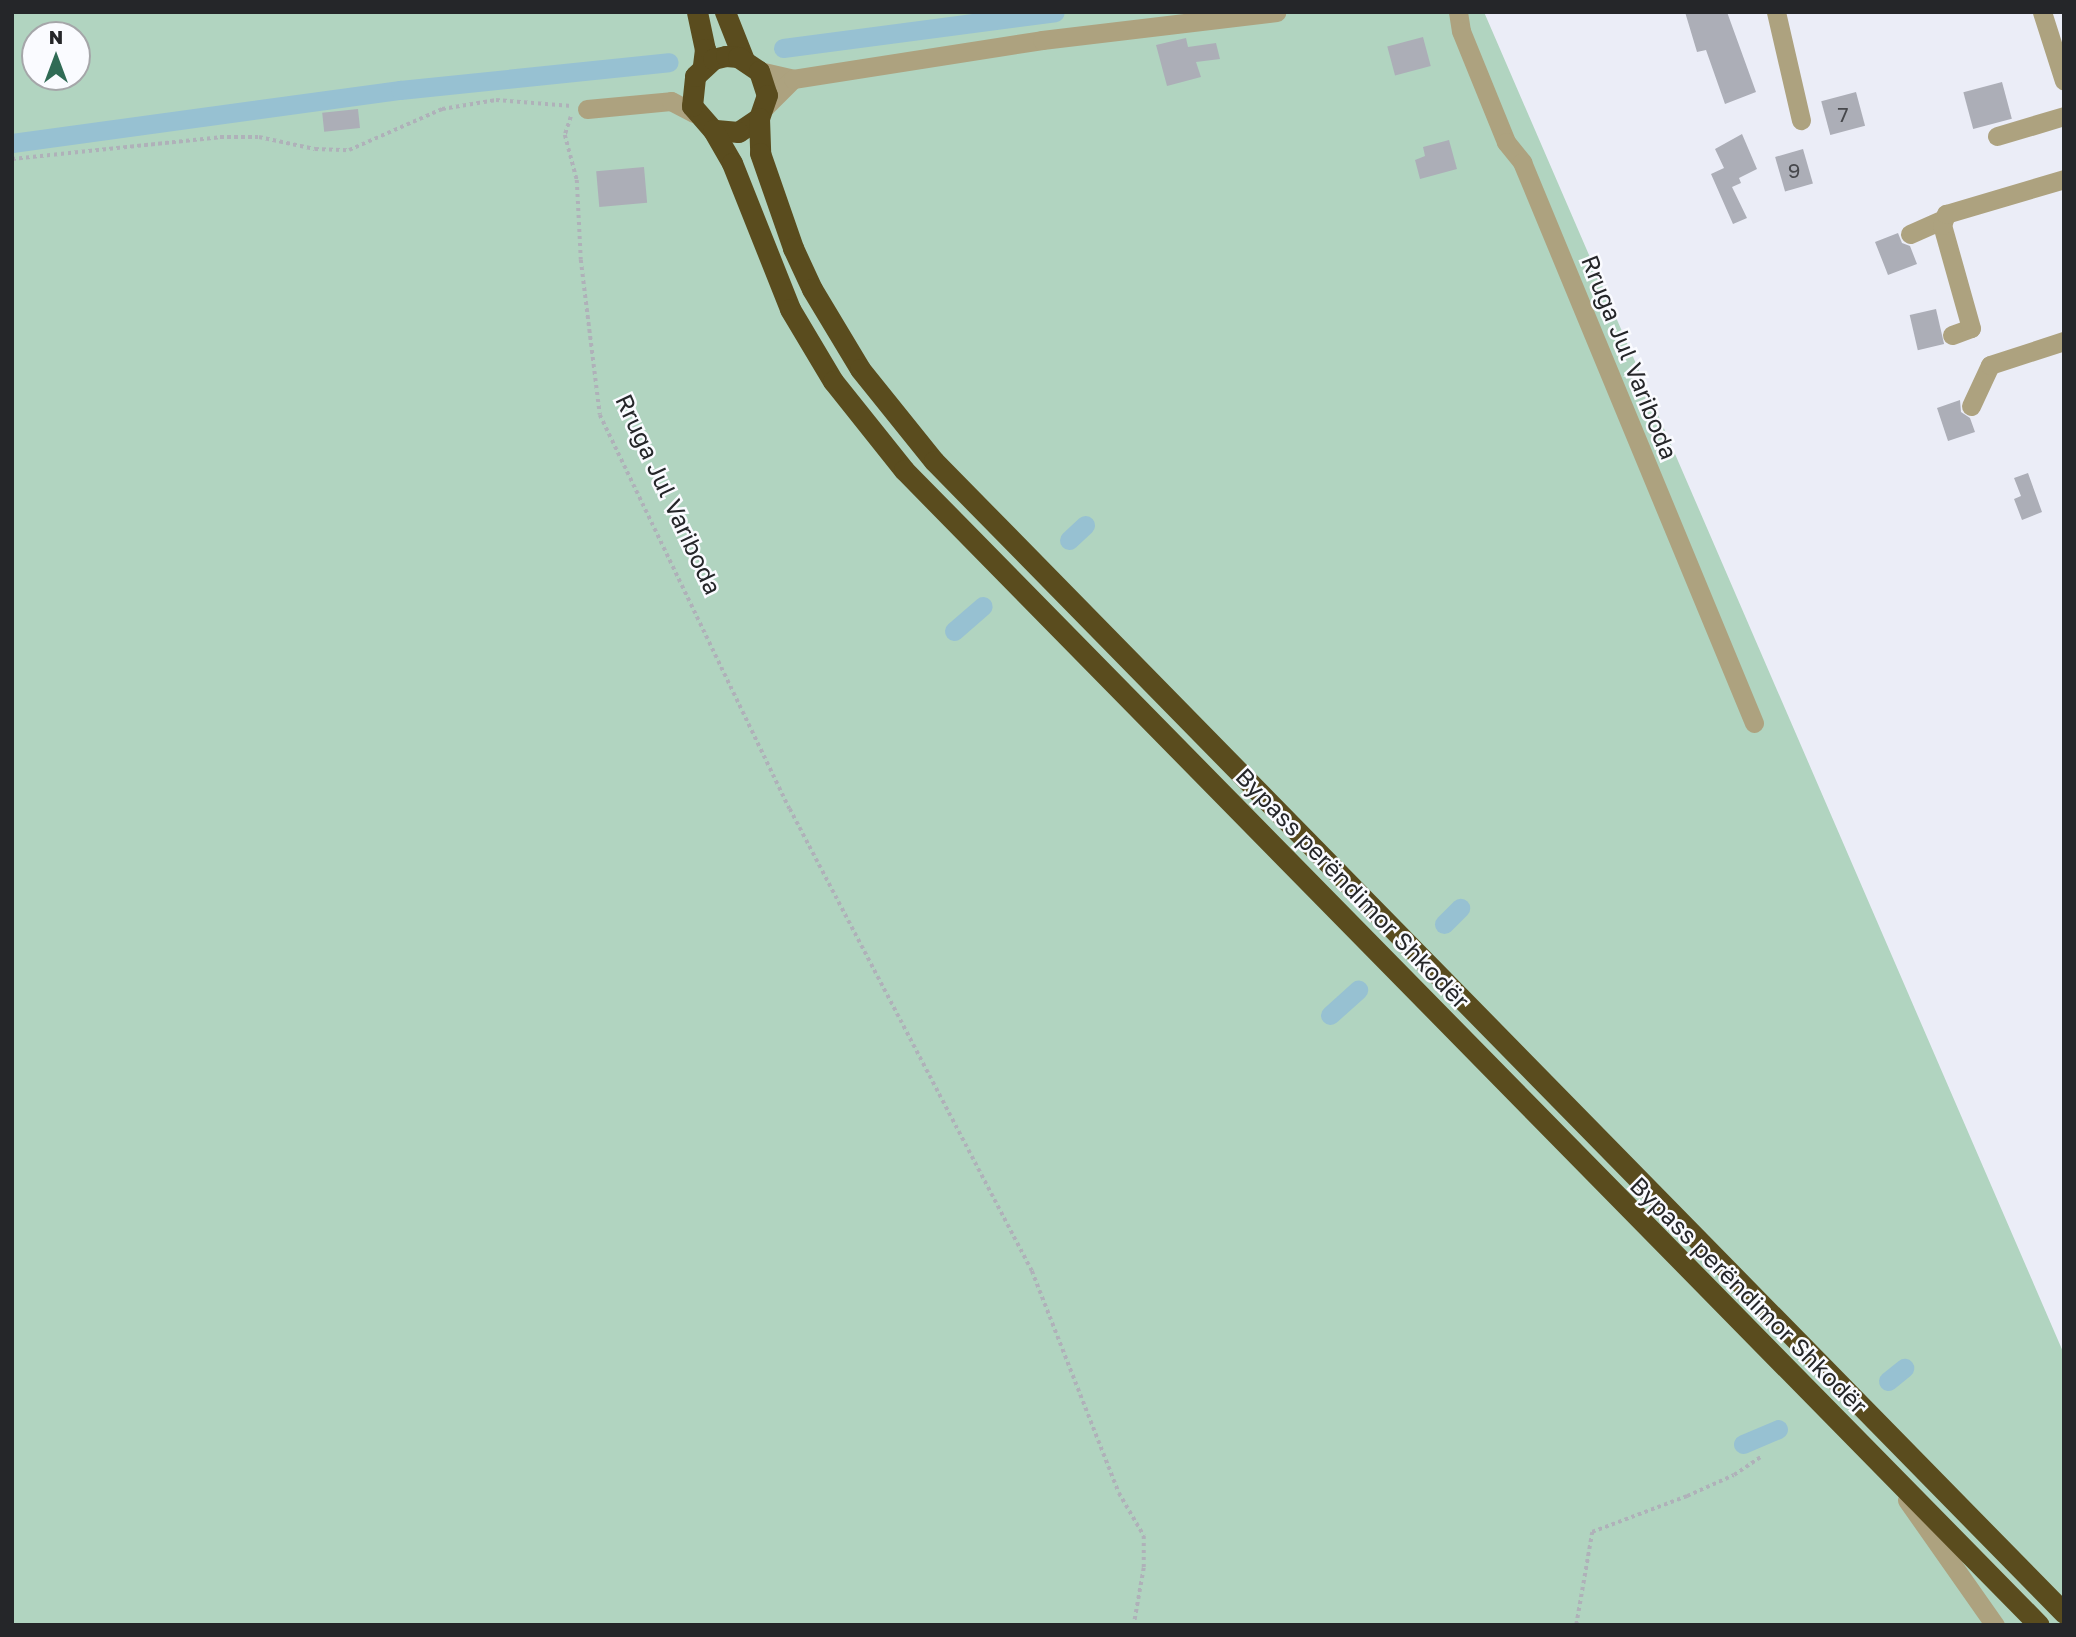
<!DOCTYPE html>
<html>
<head>
<meta charset="utf-8">
<style>
  body { margin:0 }
  #map { position:relative; width:2076px; height:1637px; overflow:hidden; background:#ebedf7; font-family:"Golos Text",sans-serif }
  div>[style] { position:absolute }
  .green>* { inset:0; background:#b1d4c0 }
  .canal>* { height:19px; margin:-9.5px; padding:0 9.5px; transform-origin:9.5px; border-radius:9.5px; background:#97c1d2 }
  .building>* { inset:0; background:#acaeb7; transform-origin:0 0 }
  .path>* { height:3.5px; margin-top:-1.75px; transform-origin:0; background:repeating-linear-gradient(90deg,#afb1b9 0 3.5px,transparent 0 7px) }
  .minor>* { height:19px; margin:-9.5px; padding:0 9.5px; transform-origin:9.5px; border-radius:9.5px; background:#ada27f }
  .highway>* { height:21px; margin:-10.5px; padding:0 10.5px; transform-origin:10.5px; border-radius:10.5px; background:#5a4c1e }
  span { translate:-50% -50%; white-space:nowrap; text-align:center; line-height:1.15; -webkit-text-stroke:5px #fafbff; paint-order:stroke }
  .number-label { font-size:21px; color:#47484c }
  .number-label span { -webkit-text-stroke-width:0 }
  .street-label { font-size:24px; color:#252629 }
  .frame { position:absolute; inset:0; border:14px solid #252629; pointer-events:none }
  .north { position:absolute; left:21px; top:21px; width:70px; height:70px; box-sizing:border-box; background:#fafbff; border:2px solid #a5a6a9; border-radius:50%; rotate:0deg; font-size:19px; font-weight:700; line-height:28px; text-align:center; color:#252629 }
  .north::after { content:''; display:block; margin:auto; width:24px; height:32px; background:#306b55; clip-path:polygon(50% 0,100% 100%,50% 72%,0 100%) }
</style>
</head>
<body>
<div id="map">
  <div class="green">
    <i style="clip-path:polygon(evenodd,12px 12px,1484px 12px,2064px 1354px,2064px 1625px,12px 1625px,12px 12px,35px 35px,77px 35px,77px 77px,35px 77px,35px 35px)"></i>
  </div>
  <div class="canal">
    <i style="left:783px;top:48px;width:274px;rotate:-7.5deg"></i>
    <i style="left:12px;top:143px;width:392px;rotate:-7.8deg"></i>
    <i style="left:400px;top:90px;width:270px;rotate:-5.9deg"></i>
    <i style="left:1069px;top:540px;width:22px;rotate:-43deg"></i>
    <i style="left:954px;top:631px;width:38px;rotate:-41deg"></i>
    <i style="left:1444px;top:924px;width:23px;rotate:-45deg"></i>
    <i style="left:1330px;top:1015px;width:38px;rotate:-42deg"></i>
    <i style="left:1888px;top:1381px;width:21px;rotate:-39deg"></i>
    <i style="left:1743px;top:1444px;width:38px;rotate:-23deg"></i>
  </div>
  <div class="building">
    <i style="clip-path:polygon(1685px 12px,1727px 12px,1756px 92px,1725px 104px,1706px 50px,1697px 52px)"></i>
    <i style="left:1423px;top:37px;width:30px;height:37px;rotate:75deg"></i>
    <i style="clip-path:polygon(1186px 38px,1188px 47px,1216px 43px,1220px 59px,1196px 62px,1201px 77px,1167px 86px,1156px 45px)"></i>
    <i style="left:2002px;top:82px;width:38px;height:40px;rotate:75deg"></i>
    <i style="left:1856px;top:92px;width:35px;height:36px;rotate:75deg"></i>
    <i style="left:358px;top:109px;width:19px;height:36px;rotate:84deg"></i>
    <i style="clip-path:polygon(1742px 134px,1757px 169px,1739px 178px,1741px 183px,1732px 187px,1747px 218px,1733px 224px,1711px 174px,1724px 168px,1715px 149px)"></i>
    <i style="clip-path:polygon(1449px 140px,1457px 169px,1420px 179px,1415px 160px,1425px 156px,1423px 147px)"></i>
    <i style="left:1803px;top:149px;width:36px;height:29px;rotate:74deg"></i>
    <i style="left:644px;top:167px;width:36px;height:48px;rotate:85deg"></i>
    <i style="clip-path:polygon(1898px 233px,1902px 243px,1910px 246px,1917px 264px,1888px 275px,1875px 242px)"></i>
    <i style="left:1936px;top:309px;width:36px;height:27px;rotate:77deg"></i>
    <i style="clip-path:polygon(1960px 400px,1961px 412px,1970px 418px,1975px 432px,1948px 441px,1937px 408px)"></i>
    <i style="clip-path:polygon(2028px 473px,2042px 512px,2022px 520px,2014px 499px,2021px 496px,2014px 478px)"></i>
  </div>
  <div class="path">
    <i style="left:571px;top:117px;width:19px;rotate:108deg"></i>
    <i style="left:565px;top:135px;width:47px;rotate:75.1deg"></i>
    <i style="left:577px;top:180px;width:80px;rotate:87.1deg"></i>
    <i style="left:581px;top:260px;width:156px;rotate:83deg"></i>
    <i style="left:600px;top:415px;width:437px;rotate:64.3deg"></i>
    <i style="left:790px;top:809px;width:522px;rotate:62.35deg"></i>
    <i style="left:1032px;top:1271px;width:238px;rotate:68.6deg"></i>
    <i style="left:1119px;top:1493px;width:50px;rotate:59.8deg"></i>
    <i style="left:1144px;top:1536px;width:32px;rotate:90deg"></i>
    <i style="left:1144px;top:1568px;width:58px;rotate:100deg"></i>
    <i style="left:12px;top:159px;width:209px;rotate:-6deg"></i>
    <i style="left:220px;top:137px;width:39px"></i>
    <i style="left:259px;top:137px;width:57px;rotate:12.1deg"></i>
    <i style="left:315px;top:149px;width:34px;rotate:2deg"></i>
    <i style="left:349px;top:150px;width:102px;rotate:-23.8deg"></i>
    <i style="left:442px;top:109px;width:55px;rotate:-9.5deg"></i>
    <i style="left:496px;top:100px;width:76px;rotate:4.5deg"></i>
    <i style="left:1576px;top:1625px;width:94px;rotate:-80.2deg"></i>
    <i style="left:1592px;top:1532px;width:102px;rotate:-20.8deg"></i>
    <i style="left:1687px;top:1496px;width:51px;rotate:-24.1deg"></i>
    <i style="left:1734px;top:1475px;width:34px;rotate:-34deg"></i>
  </div>
  <div class="minor">
    <i style="left:1458px;top:12px;width:19px;rotate:81deg"></i>
    <i style="left:1461px;top:31px;width:120px;rotate:67.9deg"></i>
    <i style="left:1506px;top:142px;width:26px;rotate:51deg"></i>
    <i style="left:1522px;top:162px;width:607px;rotate:67.53deg"></i>
    <i style="left:1776px;top:12px;width:111px;rotate:77deg"></i>
    <i style="left:2042px;top:12px;width:72px;rotate:72.3deg"></i>
    <i style="left:759px;top:71px;width:35px;rotate:13deg"></i>
    <i style="left:793px;top:79px;width:40px;rotate:135deg"></i>
    <i style="left:793px;top:79px;width:252px;rotate:-8.9deg"></i>
    <i style="left:1042px;top:40px;width:236px;rotate:-6.8deg"></i>
    <i style="left:587px;top:109px;width:84px;rotate:-5.4deg"></i>
    <i style="left:671px;top:101px;width:26px;rotate:28deg"></i>
    <i style="left:1997px;top:136px;width:70px;rotate:-16.6deg"></i>
    <i style="left:1910px;top:234px;width:37px;rotate:-24deg"></i>
    <i style="left:1952px;top:335px;width:20px;rotate:-20deg"></i>
    <i style="left:1971px;top:328px;width:107px;rotate:-105.7deg"></i>
    <i style="left:1942px;top:225px;width:12px;rotate:-70deg"></i>
    <i style="left:1946px;top:214px;width:123px;rotate:-16.5deg"></i>
    <i style="left:1971px;top:406px;width:45px;rotate:-65.1deg"></i>
    <i style="left:1990px;top:365px;width:78px;rotate:-18deg"></i>
    <i style="left:1907px;top:1500px;width:153px;rotate:54.9deg"></i>
  </div>
  <div class="highway">
    <i style="left:697px;top:12px;width:38px;rotate:78deg"></i>
    <i style="left:705px;top:49px;width:17px;rotate:97deg"></i>
    <i style="left:725px;top:12px;width:52px;rotate:68.4deg"></i>
    <i style="left:759px;top:118px;width:25px;rotate:146deg"></i>
    <i style="left:738px;top:132px;width:25px;rotate:-175deg"></i>
    <i style="left:713px;top:130px;width:32px;rotate:-131deg"></i>
    <i style="left:692px;top:106px;width:30px;rotate:-84deg"></i>
    <i style="left:695px;top:76px;width:25px;rotate:-43deg"></i>
    <i style="left:713px;top:59px;width:13px;rotate:-13deg"></i>
    <i style="left:726px;top:56px;width:12px;rotate:5deg"></i>
    <i style="left:738px;top:57px;width:25px;rotate:34deg"></i>
    <i style="left:759px;top:71px;width:25px;rotate:72deg"></i>
    <i style="left:767px;top:95px;width:24px;rotate:109deg"></i>
    <i style="left:759px;top:118px;width:35px;rotate:88deg"></i>
    <i style="left:760px;top:153px;width:101px;rotate:70.8deg"></i>
    <i style="left:793px;top:248px;width:45px;rotate:65.1deg"></i>
    <i style="left:812px;top:289px;width:93px;rotate:59deg"></i>
    <i style="left:860px;top:369px;width:118px;rotate:51.2deg"></i>
    <i style="left:934px;top:461px;width:1614px;rotate:45.55deg"></i>
    <i style="left:713px;top:130px;width:38px;rotate:60deg"></i>
    <i style="left:732px;top:163px;width:157px;rotate:68.3deg"></i>
    <i style="left:790px;top:309px;width:84px;rotate:59.2deg"></i>
    <i style="left:833px;top:381px;width:114px;rotate:51.4deg"></i>
    <i style="left:904px;top:470px;width:1619px;rotate:45.5deg"></i>
  </div>
  <div class="number-label">
    <span style="left:1843px;top:114px">7</span>
    <span style="left:1794px;top:170px">9</span>
  </div>
  <div class="street-label">
    <span style="left:1630px;top:357px;rotate:68deg">Rruga Jul Variboda</span>
    <span style="left:669px;top:494px;rotate:65deg">Rruga Jul Variboda</span>
    <span style="left:1353px;top:888px;rotate:46deg">Bypass perëndimor Shkodër</span>
    <span style="left:1749px;top:1295px;rotate:45deg">Bypass perëndimor Shkodër</span>
  </div>
  <div class="frame"></div>
  <div class="north">N</div>
</div>
</body>
</html>
